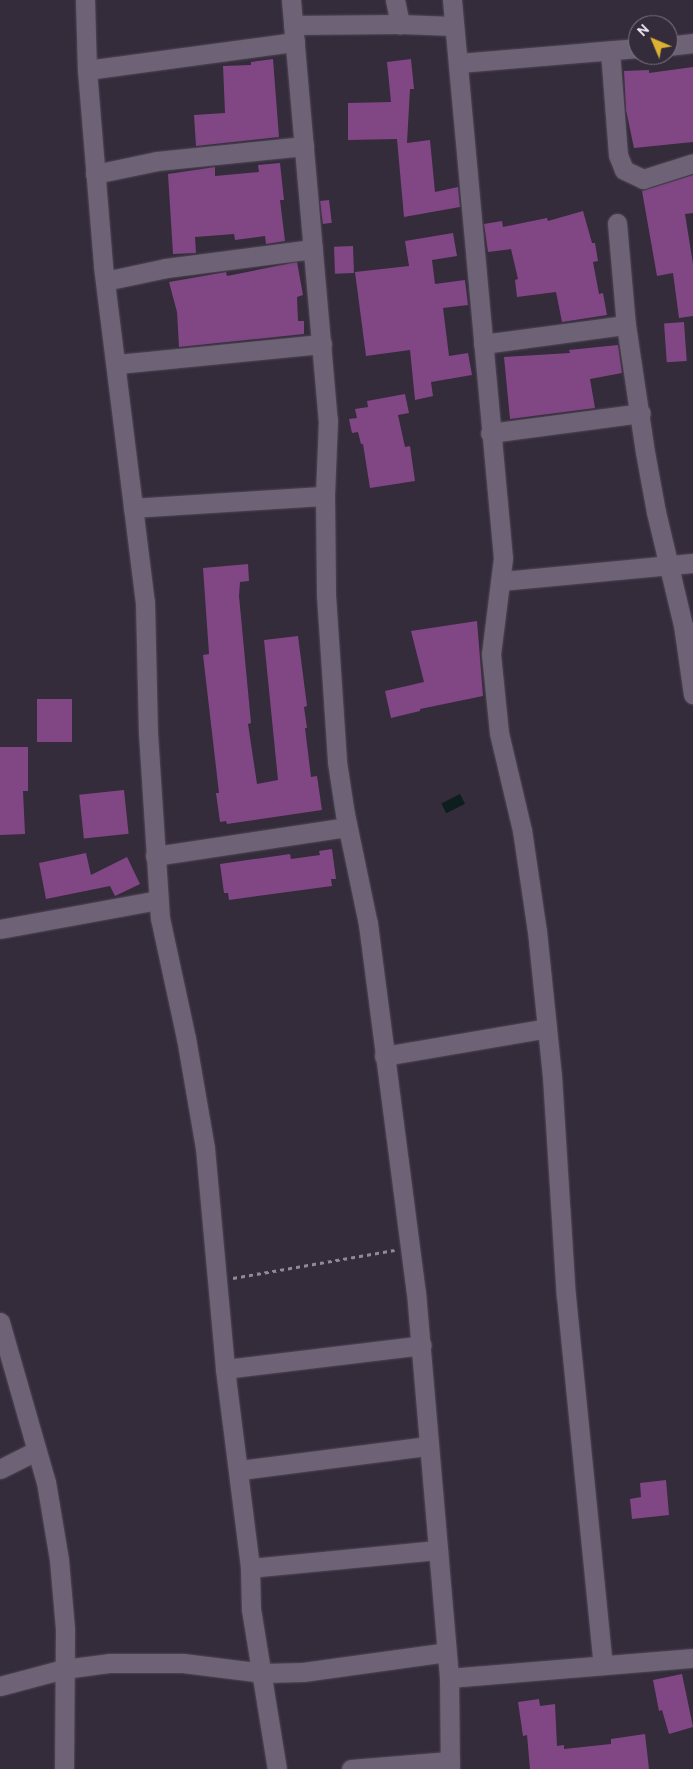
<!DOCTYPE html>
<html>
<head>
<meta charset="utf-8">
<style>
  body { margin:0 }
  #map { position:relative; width:693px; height:1769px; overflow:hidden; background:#342b3b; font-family:Cabin,sans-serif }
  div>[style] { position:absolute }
  .water>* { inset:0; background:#0d1e1f; transform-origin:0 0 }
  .building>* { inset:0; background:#804784; transform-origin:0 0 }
  .path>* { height:2.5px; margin-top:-1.25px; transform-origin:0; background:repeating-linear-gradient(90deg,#908996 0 4px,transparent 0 8px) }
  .roads { filter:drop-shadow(0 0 1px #4f4755) drop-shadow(0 0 1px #4f4755) }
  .minor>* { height:19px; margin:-9.5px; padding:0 9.5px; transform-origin:9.5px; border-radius:9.5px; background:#6e6376 }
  span { translate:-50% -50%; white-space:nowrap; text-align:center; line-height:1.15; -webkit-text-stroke:4px #342b3b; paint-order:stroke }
  .north { position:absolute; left:628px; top:15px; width:50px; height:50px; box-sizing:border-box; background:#342b3b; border:1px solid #807886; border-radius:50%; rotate:315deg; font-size:14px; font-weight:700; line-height:20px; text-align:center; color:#f2ecf7 }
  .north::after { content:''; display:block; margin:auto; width:18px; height:22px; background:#dcb233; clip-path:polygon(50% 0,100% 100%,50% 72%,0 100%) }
</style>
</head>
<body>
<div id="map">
  <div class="water">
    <i style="left:460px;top:794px;width:11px;height:21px;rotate:63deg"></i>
  </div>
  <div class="building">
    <i style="clip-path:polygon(273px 59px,279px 137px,196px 146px,194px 115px,225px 113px,223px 66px,251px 65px,251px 62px)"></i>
    <i style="clip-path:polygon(411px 59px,414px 89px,410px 89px,407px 143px,430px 140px,435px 192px,458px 187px,460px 207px,404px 217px,397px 139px,348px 140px,348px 103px,391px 102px,387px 62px)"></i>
    <i style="clip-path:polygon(693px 67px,693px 142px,634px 148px,626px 110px,624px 71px,649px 70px,649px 73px)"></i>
    <i style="clip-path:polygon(280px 163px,284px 200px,280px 200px,285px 241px,266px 244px,265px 236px,235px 240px,234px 234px,195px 237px,196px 253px,173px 254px,168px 174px,215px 167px,215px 176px,259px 172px,258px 165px)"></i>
    <i style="clip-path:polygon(693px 175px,693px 213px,685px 214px,693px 264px,693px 316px,679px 318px,673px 273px,657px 276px,642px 191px)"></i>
    <i style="left:329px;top:200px;width:23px;height:9px;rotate:83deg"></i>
    <i style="clip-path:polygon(583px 211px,592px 243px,595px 243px,598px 261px,593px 262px,599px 294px,603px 293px,607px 315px,562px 322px,556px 292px,517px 297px,515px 280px,518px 279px,511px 249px,488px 252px,484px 224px,502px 221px,503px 227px,547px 218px,548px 221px)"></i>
    <i style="clip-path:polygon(453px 233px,457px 256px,432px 260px,435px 284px,465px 280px,468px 305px,443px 308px,449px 356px,468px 353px,472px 375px,431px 382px,433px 396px,415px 400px,410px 350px,366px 356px,355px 272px,409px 266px,405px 241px)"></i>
    <i style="left:353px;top:246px;width:27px;height:19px;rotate:88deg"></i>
    <i style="clip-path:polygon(297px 262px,303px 295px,297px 297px,298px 321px,304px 321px,304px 334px,179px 347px,177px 312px,169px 282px,226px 272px,227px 276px)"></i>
    <i style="left:684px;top:322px;width:39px;height:20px;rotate:86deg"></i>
    <i style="clip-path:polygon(618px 345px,622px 373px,590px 379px,595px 408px,510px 419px,504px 357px,570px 353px,569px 350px)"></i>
    <i style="clip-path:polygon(405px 394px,409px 413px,398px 415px,405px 447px,410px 446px,415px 481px,370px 488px,363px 444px,361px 444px,358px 432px,352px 433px,349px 419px,357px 418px,355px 409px,368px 407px,367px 401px)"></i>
    <i style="clip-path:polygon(248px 564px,249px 581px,240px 582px,239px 596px,251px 723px,248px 724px,257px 784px,278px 780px,264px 640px,298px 636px,307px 706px,304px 707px,307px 728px,305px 728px,311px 777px,317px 776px,322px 810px,227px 824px,226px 821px,220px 822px,216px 793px,219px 793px,203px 655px,209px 654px,203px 568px)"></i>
    <i style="clip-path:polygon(477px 621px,483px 696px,420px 709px,420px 711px,391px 718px,385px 691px,424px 682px,411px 631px)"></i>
    <i style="left:72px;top:699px;width:43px;height:35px;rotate:90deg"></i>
    <i style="clip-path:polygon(0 747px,28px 747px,28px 791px,23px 791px,25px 834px,0 835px)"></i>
    <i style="left:124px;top:790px;width:44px;height:45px;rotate:84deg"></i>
    <i style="clip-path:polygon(332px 849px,336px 879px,331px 879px,332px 886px,229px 900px,228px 893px,224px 893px,220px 864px,290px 854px,291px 859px,320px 855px,319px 851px)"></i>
    <i style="clip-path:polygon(86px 853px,91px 875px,127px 857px,140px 884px,115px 896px,110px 886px,46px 899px,39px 863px)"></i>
    <i style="clip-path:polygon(666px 1480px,669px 1515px,632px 1519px,630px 1499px,641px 1497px,640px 1483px)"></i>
    <i style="clip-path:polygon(682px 1674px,693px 1727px,669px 1734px,662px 1710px,659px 1711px,653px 1680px)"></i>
    <i style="clip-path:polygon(539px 1699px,540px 1706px,555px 1704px,557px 1746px,564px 1745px,564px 1749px,611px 1744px,611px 1739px,645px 1734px,649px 1769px,530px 1769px,527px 1735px,523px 1736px,518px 1702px)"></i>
  </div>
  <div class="path">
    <i style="left:233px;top:1278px;width:164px;rotate:-9.8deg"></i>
  </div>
  <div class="roads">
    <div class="minor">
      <i style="left:85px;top:0;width:70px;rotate:88.4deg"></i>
      <i style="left:87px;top:70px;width:197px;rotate:85.3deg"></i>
      <i style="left:103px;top:266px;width:339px;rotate:82.9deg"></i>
      <i style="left:145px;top:602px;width:131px;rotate:88.7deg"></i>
      <i style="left:148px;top:733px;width:185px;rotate:86.3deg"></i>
      <i style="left:160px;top:918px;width:123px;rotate:77.8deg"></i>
      <i style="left:186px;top:1038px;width:112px;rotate:80.2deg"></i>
      <i style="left:205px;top:1148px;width:222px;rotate:84.8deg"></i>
      <i style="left:225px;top:1369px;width:201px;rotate:82.8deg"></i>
      <i style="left:250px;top:1568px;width:41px;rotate:88.6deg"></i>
      <i style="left:251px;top:1609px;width:162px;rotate:80.8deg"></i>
      <i style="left:291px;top:0;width:422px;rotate:85deg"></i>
      <i style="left:328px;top:420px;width:76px;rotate:92.3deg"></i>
      <i style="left:325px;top:496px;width:99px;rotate:89.4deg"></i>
      <i style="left:326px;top:595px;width:167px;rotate:86.2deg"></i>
      <i style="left:337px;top:762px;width:53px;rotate:81.3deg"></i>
      <i style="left:345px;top:814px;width:112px;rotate:78.2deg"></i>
      <i style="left:368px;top:924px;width:371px;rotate:82.6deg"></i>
      <i style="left:416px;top:1292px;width:387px;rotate:85.1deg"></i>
      <i style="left:449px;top:1678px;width:91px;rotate:89.4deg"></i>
      <i style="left:395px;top:0;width:25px;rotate:78deg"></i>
      <i style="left:400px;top:24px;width:53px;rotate:2.2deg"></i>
      <i style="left:452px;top:0;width:560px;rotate:84.78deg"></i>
      <i style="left:503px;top:558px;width:97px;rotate:97.1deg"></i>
      <i style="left:491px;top:654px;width:79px;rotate:84.2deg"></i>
      <i style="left:499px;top:733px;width:100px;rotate:76.7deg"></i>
      <i style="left:522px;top:830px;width:102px;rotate:81.6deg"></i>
      <i style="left:537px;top:931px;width:146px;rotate:84.1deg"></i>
      <i style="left:552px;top:1076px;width:220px;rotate:86.4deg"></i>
      <i style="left:566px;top:1296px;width:370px;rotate:84.3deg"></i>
      <i style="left:293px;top:25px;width:107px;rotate:-0.5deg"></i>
      <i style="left:668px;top:46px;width:25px;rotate:-7deg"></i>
      <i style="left:610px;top:51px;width:104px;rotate:85.6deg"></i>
      <i style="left:618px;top:155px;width:16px;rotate:68deg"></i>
      <i style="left:624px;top:170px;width:21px;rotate:25deg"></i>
      <i style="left:643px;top:179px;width:52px;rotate:-17.7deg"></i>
      <i style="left:459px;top:63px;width:180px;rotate:-4.8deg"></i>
      <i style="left:87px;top:70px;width:210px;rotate:-7.7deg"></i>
      <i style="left:95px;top:174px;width:63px;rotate:-11.8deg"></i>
      <i style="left:157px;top:161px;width:148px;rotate:-5.8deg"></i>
      <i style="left:617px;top:223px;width:102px;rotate:85deg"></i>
      <i style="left:626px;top:325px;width:128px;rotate:81.5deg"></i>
      <i style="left:645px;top:452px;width:61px;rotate:79.6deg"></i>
      <i style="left:656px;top:512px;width:116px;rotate:76.6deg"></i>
      <i style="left:683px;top:625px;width:70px;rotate:81.8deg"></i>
      <i style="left:105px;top:281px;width:62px;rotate:-12deg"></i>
      <i style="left:166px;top:268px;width:148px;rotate:-7.4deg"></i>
      <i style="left:483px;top:344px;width:144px;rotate:-7.6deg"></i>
      <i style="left:117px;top:364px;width:206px;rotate:-5.6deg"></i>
      <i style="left:490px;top:433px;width:152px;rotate:-7.5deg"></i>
      <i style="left:133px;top:508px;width:192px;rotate:-3.6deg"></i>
      <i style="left:502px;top:581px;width:192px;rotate:-5.4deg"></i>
      <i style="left:155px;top:856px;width:194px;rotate:-8.6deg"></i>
      <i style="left:0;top:929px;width:161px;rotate:-10.4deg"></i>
      <i style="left:384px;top:1056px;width:165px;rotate:-9.7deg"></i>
      <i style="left:0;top:1322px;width:166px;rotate:74deg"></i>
      <i style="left:46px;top:1482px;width:79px;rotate:80.5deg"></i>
      <i style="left:59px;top:1560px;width:69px;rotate:85deg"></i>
      <i style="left:65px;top:1629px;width:140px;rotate:90.4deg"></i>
      <i style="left:225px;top:1369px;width:198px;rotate:-6.9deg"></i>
      <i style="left:0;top:1469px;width:40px;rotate:-26.6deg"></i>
      <i style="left:240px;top:1470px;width:190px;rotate:-7.3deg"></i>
      <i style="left:250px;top:1568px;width:189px;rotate:-5.5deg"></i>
      <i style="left:449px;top:1678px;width:245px;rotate:-4.7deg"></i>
      <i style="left:0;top:1686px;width:66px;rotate:-14.9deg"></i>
      <i style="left:64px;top:1669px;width:45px;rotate:-7.6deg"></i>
      <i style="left:109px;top:1663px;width:74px"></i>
      <i style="left:183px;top:1663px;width:81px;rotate:7.1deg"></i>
      <i style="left:263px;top:1673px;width:40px;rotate:-1.4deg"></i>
      <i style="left:303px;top:1672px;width:145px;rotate:-7.9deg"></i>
      <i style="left:351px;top:1769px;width:99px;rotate:-4.6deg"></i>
    </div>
  </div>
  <div class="north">N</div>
</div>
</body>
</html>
